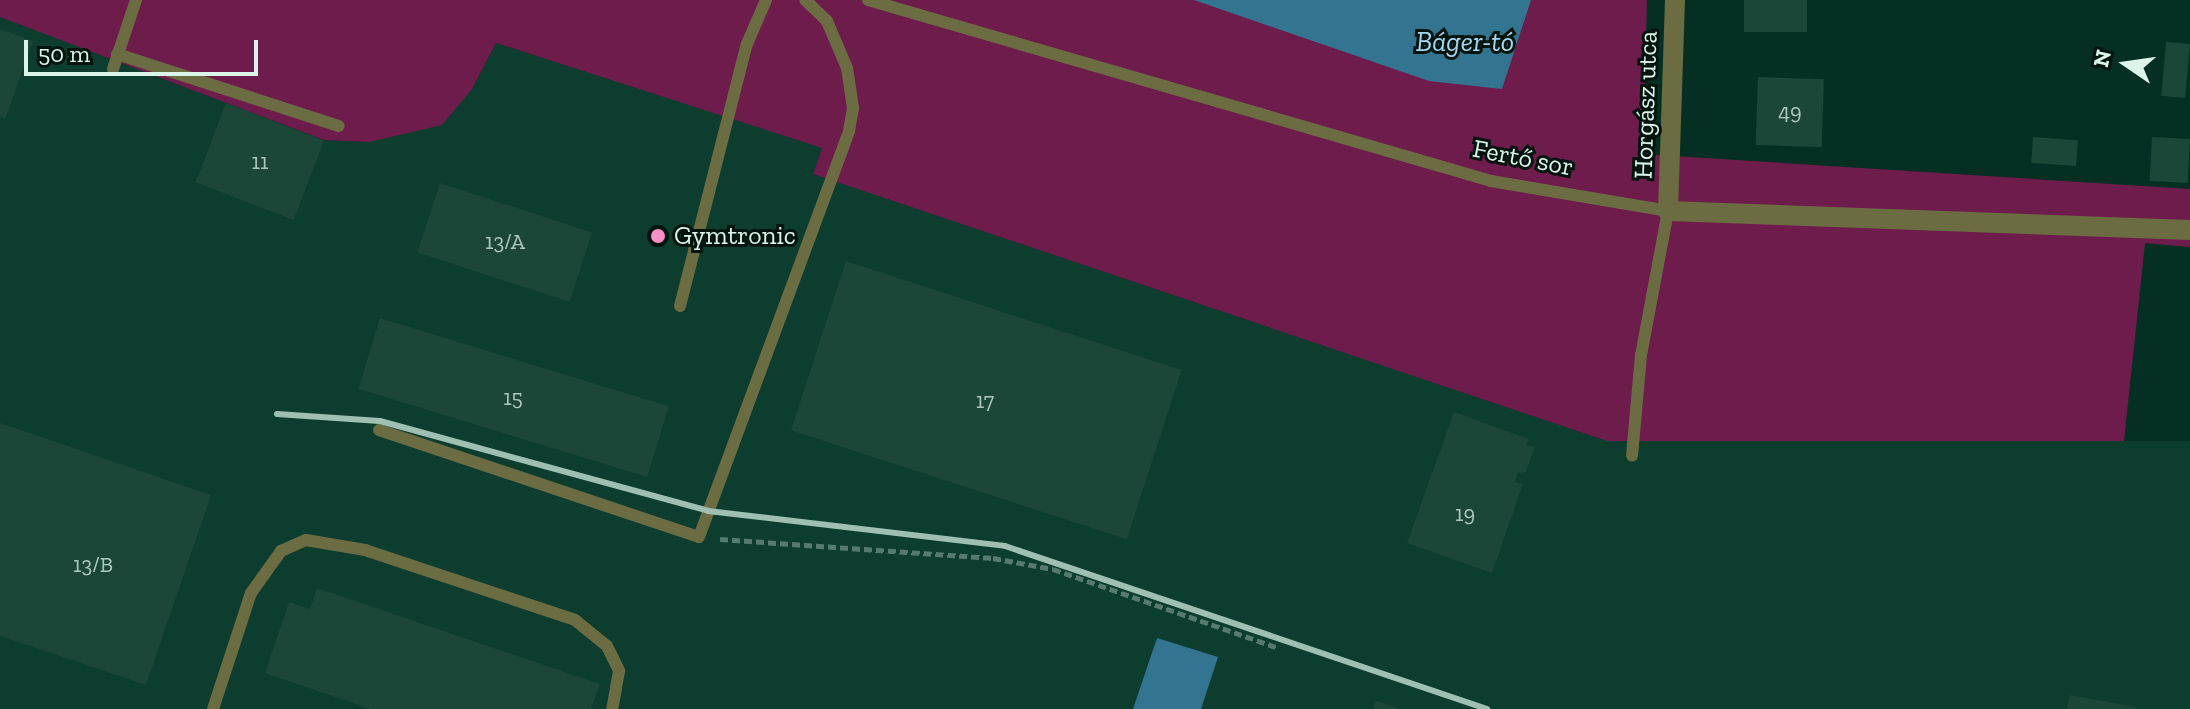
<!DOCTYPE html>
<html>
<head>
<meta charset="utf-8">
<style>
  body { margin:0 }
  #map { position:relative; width:2190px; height:709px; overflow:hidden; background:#062f23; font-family:"Zilla Slab",serif }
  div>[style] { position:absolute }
  .built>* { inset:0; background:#0c3d2f }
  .green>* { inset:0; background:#6e1c4c }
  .water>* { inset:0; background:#337591 }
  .building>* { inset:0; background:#1c4638; transform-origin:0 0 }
  .path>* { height:5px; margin-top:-2.5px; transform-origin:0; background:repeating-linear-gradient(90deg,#577a6f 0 8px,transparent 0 12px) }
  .service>* { height:12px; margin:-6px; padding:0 6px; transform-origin:6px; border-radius:6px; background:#6c6c43 }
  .minor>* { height:20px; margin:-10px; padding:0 10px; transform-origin:10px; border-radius:10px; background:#6c6c43 }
  .rail>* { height:6px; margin:-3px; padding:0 3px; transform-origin:3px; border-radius:3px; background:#a0bfb3 }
  .dots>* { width:22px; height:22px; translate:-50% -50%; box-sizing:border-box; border:4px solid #02140d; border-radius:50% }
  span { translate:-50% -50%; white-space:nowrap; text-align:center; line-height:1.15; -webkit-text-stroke:6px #02140d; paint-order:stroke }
  .number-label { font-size:22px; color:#abc9be }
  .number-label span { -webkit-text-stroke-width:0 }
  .street-label { font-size:26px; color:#dbf5ea }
  .poi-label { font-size:26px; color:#dbf5ea }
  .left { translate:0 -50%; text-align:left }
  .water-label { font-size:28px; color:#a2d7f1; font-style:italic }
  .north { position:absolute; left:2086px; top:24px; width:80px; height:80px; -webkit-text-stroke:6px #02140d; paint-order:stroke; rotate:283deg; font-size:22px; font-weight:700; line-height:32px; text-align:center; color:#dbf5ea }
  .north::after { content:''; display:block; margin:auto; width:28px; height:36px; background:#dbf5ea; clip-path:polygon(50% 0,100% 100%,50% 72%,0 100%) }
  .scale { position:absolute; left:24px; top:40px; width:234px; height:36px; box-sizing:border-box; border:4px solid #dbf5ea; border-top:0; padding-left:10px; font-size:24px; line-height:28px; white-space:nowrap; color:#dbf5ea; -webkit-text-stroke:6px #02140d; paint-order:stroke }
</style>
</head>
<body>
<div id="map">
  <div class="built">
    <i style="clip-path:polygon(0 17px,324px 140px,369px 142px,472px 89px,496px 43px,823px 148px,813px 174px,1607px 441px,2190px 441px,2190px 709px,0 709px)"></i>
  </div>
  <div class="green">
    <i style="clip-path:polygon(0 0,1647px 0,1643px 154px,2190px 189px,2190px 247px,2145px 243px,2124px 441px,1607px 441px,813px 174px,822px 148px,496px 43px,472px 89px,442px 125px,369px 142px,324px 140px,0 17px)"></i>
  </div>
  <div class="water">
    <i style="clip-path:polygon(1194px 0,1531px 0,1502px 89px,1429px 81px)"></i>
    <i style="clip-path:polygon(1157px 638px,1218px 657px,1201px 709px,1133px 709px)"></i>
  </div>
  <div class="building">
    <i style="left:1744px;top:0;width:63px;height:32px"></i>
    <i style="clip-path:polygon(0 29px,33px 41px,5px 119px,0 117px)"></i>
    <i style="left:2166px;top:42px;width:24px;height:54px;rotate:5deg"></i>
    <i style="left:1758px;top:77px;width:66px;height:68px;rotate:2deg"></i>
    <i style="left:226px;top:103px;width:105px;height:85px;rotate:21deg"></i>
    <i style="left:2033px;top:137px;width:45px;height:26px;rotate:4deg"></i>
    <i style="left:2152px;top:137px;width:38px;height:44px;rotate:3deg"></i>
    <i style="left:440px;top:183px;width:160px;height:73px;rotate:18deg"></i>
    <i style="left:846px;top:261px;width:353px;height:178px;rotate:18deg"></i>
    <i style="left:380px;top:318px;width:302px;height:74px;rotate:17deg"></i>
    <i style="clip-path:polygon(1454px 412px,1529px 439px,1527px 445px,1535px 447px,1526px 472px,1518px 473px,1515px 482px,1523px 484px,1492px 573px,1407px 543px)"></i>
    <i style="clip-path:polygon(0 423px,211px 495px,146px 685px,0 636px)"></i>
    <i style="clip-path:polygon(317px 588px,600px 684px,591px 709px,370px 709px,265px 673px,289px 602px,310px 609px)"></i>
    <i style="clip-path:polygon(2070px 695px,2136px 707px,2136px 709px,2067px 709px)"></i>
    <i style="clip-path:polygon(1376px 701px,1398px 708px,1398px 709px,1373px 709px)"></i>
  </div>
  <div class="path">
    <i style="left:720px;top:539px;width:274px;rotate:4deg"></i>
    <i style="left:993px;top:558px;width:61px;rotate:10.4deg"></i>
    <i style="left:1053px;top:569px;width:239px;rotate:19.3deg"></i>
  </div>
  <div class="service">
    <i style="left:868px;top:0;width:649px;rotate:16.2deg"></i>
    <i style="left:1491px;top:181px;width:180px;rotate:9.6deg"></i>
    <i style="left:1668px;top:211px;width:147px;rotate:100.6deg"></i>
    <i style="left:1641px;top:355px;width:101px;rotate:95.1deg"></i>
    <i style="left:117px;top:54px;width:233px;rotate:18deg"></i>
    <i style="left:113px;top:69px;width:73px;rotate:-71.6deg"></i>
    <i style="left:680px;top:306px;width:270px;rotate:-75.7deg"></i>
    <i style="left:747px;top:44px;width:48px;rotate:-66.6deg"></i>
    <i style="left:379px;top:430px;width:337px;rotate:18.5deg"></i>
    <i style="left:699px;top:537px;width:433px;rotate:-69.7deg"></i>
    <i style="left:849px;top:131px;width:23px;rotate:-80deg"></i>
    <i style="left:853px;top:108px;width:40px;rotate:-98.5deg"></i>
    <i style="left:847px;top:68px;width:51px;rotate:-113.1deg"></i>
    <i style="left:827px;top:21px;width:30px;rotate:-136deg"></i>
    <i style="left:213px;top:709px;width:122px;rotate:-71.9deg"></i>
    <i style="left:251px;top:593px;width:52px;rotate:-54.5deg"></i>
    <i style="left:281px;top:551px;width:27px;rotate:-24deg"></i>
    <i style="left:306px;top:540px;width:60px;rotate:9.6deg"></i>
    <i style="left:365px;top:550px;width:221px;rotate:18.4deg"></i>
    <i style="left:575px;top:620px;width:41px;rotate:39.1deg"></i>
    <i style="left:607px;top:646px;width:28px;rotate:64deg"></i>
    <i style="left:619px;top:671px;width:39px;rotate:100deg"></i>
  </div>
  <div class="minor">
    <i style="left:1675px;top:0;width:211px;rotate:91.9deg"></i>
    <i style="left:1668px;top:211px;width:522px;rotate:2.08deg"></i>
  </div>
  <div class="rail">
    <i style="left:277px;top:414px;width:103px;rotate:3.9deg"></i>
    <i style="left:380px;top:421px;width:340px;rotate:15.3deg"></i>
    <i style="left:708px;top:511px;width:299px;rotate:6.7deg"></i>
    <i style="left:1005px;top:546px;width:509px;rotate:18.68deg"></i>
  </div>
  <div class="dots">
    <i style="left:658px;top:236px;background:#fa8fc6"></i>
  </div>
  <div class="number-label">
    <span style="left:1790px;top:112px">49</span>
    <span style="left:260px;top:162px">11</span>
    <span style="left:505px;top:242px">13/A</span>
    <span style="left:513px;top:398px">15</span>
    <span style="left:985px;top:401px">17</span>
    <span style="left:1465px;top:514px">19</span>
    <span style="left:93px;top:565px">13/B</span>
  </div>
  <div class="street-label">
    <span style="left:1646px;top:105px;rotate:-88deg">Horgász utca</span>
    <span style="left:1523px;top:158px;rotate:11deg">Fertő sor</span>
  </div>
  <div class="poi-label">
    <span class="left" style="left:674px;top:236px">Gymtronic</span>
  </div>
  <div class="water-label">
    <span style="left:1465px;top:42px">Báger-tó</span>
  </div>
  <div class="north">N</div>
  <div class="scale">50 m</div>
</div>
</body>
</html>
